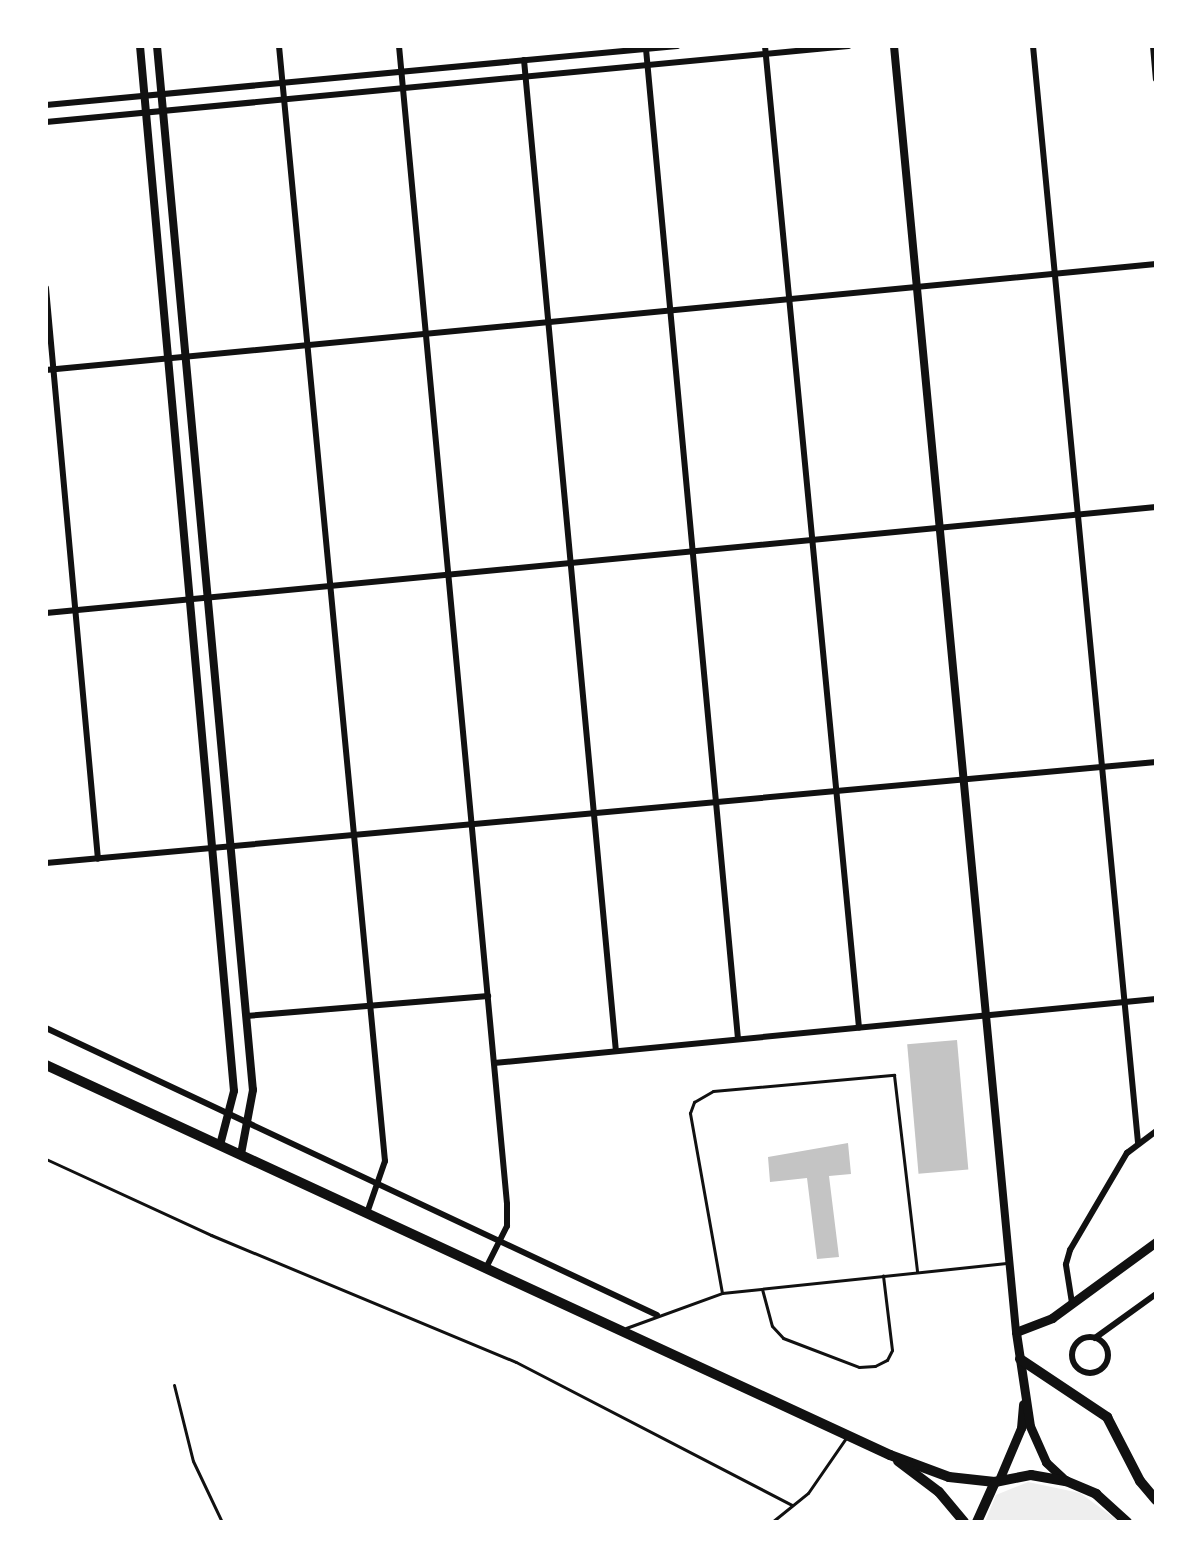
<!DOCTYPE html>
<html>
<head>
<meta charset="utf-8">
<style>
  body { margin:0 }
  #map { position:relative; width:1202px; height:1568px; overflow:hidden; background:#fff; font-family:Lora,serif }
  div>[style] { position:absolute }
  .green>* { inset:0; background:#eee }
  .building>* { inset:0; background:#c4c4c4; transform-origin:0 0 }
  .service>* { height:3px; margin:-1.5px; padding:0 1.5px; transform-origin:1.5px; border-radius:1.5px; background:#111 }
  .minor>* { height:6px; margin:-3px; padding:0 3px; transform-origin:3px; border-radius:3px; background:#111 }
  .minor>.ring { margin:-3px; padding:0; box-sizing:content-box; background:none; border:6px solid #111; border-radius:50% }
  .tertiary>* { height:8px; margin:-4px; padding:0 4px; transform-origin:4px; border-radius:4px; background:#111 }
  .secondary>* { height:9px; margin:-4.5px; padding:0 4.5px; transform-origin:4.5px; border-radius:4.5px; background:#111 }
  .primary>* { height:10px; margin:-5px; padding:0 5px; transform-origin:5px; border-radius:5px; background:#111 }
  span { translate:-50% -50%; white-space:nowrap; text-align:center; line-height:1.15; -webkit-text-stroke:7px #fff; paint-order:stroke }
  .frame { position:absolute; inset:0; border:48px solid #fff; pointer-events:none }
</style>
</head>
<body>
<div id="map">
  <div class="green">
    <i style="clip-path:polygon(1028px 1482px,1080px 1493px,1120px 1522px,985px 1522px,996px 1495px)"></i>
  </div>
  <div class="building">
    <i style="left:957px;top:1040px;width:130px;height:50px;rotate:85deg"></i>
    <i style="clip-path:polygon(848px 1143px,851px 1174px,829px 1176px,839px 1257px,817px 1259px,807px 1178px,770px 1182px,768px 1157px)"></i>
  </div>
  <div class="service">
    <i style="left:46px;top:1159px;width:182px;rotate:24.7deg"></i>
    <i style="left:211px;top:1235px;width:330px;rotate:22.6deg"></i>
    <i style="left:516px;top:1362px;width:311px;rotate:27.4deg"></i>
    <i style="left:762px;top:1289px;width:38px;rotate:75deg"></i>
    <i style="left:772px;top:1326px;width:16px;rotate:47deg"></i>
    <i style="left:783px;top:1338px;width:81px;rotate:20.9deg"></i>
    <i style="left:859px;top:1367px;width:16px;rotate:-4deg"></i>
    <i style="left:875px;top:1366px;width:13px;rotate:-27deg"></i>
    <i style="left:887px;top:1360px;width:11px;rotate:-63deg"></i>
    <i style="left:892px;top:1350px;width:75px;rotate:-96.9deg"></i>
    <i style="left:722px;top:1293px;width:183px;rotate:-100.1deg"></i>
    <i style="left:690px;top:1113px;width:12px;rotate:-70deg"></i>
    <i style="left:694px;top:1102px;width:22px;rotate:-30deg"></i>
    <i style="left:713px;top:1091px;width:182px;rotate:-5.1deg"></i>
    <i style="left:894px;top:1075px;width:198px;rotate:83.3deg"></i>
    <i style="left:626px;top:1328px;width:102px;rotate:-20deg"></i>
    <i style="left:722px;top:1293px;width:286px;rotate:-6deg"></i>
    <i style="left:174px;top:1385px;width:78px;rotate:76deg"></i>
    <i style="left:193px;top:1461px;width:68px;rotate:64.6deg"></i>
    <i style="left:772px;top:1522px;width:46px;rotate:-38.9deg"></i>
    <i style="left:808px;top:1493px;width:67px;rotate:-55.4deg"></i>
  </div>
  <div class="minor">
    <i style="left:279px;top:46px;width:1120px;rotate:84.57deg"></i>
    <i style="left:385px;top:1161px;width:55px;rotate:109.1deg"></i>
    <i style="left:399px;top:46px;width:1163px;rotate:84.67deg"></i>
    <i style="left:507px;top:1204px;width:22px;rotate:90deg"></i>
    <i style="left:507px;top:1226px;width:47px;rotate:116.6deg"></i>
    <i style="left:765px;top:46px;width:986px;rotate:84.53deg"></i>
    <i style="left:1033px;top:46px;width:1102px;rotate:84.53deg"></i>
    <i style="left:1153px;top:46px;width:33px;rotate:85deg"></i>
    <i style="left:646px;top:49px;width:994px;rotate:84.69deg"></i>
    <i style="left:524px;top:60px;width:995px;rotate:84.7deg"></i>
    <i style="left:46px;top:105px;width:634px;rotate:-5.34deg"></i>
    <i style="left:46px;top:122px;width:806px;rotate:-5.41deg"></i>
    <i style="left:46px;top:288px;width:573px;rotate:84.8deg"></i>
    <i style="left:46px;top:370px;width:1115px;rotate:-5.45deg"></i>
    <i style="left:46px;top:613px;width:1115px;rotate:-5.45deg"></i>
    <i style="left:46px;top:863px;width:1115px;rotate:-5.2deg"></i>
    <i style="left:246px;top:1016px;width:243px;rotate:-4.7deg"></i>
    <i style="left:46px;top:1028px;width:675px;rotate:25.16deg"></i>
    <i style="left:494px;top:1063px;width:665px;rotate:-5.52deg"></i>
    <i style="left:1072px;top:1303px;width:39px;rotate:-99deg"></i>
    <i style="left:1066px;top:1264px;width:15px;rotate:-74deg"></i>
    <i style="left:1070px;top:1250px;width:113px;rotate:-59.6deg"></i>
    <i style="left:1127px;top:1153px;width:36px;rotate:-37deg"></i>
    <i class="ring" style="left:1072px;top:1337px;width:30px;height:30px"></i>
    <i style="left:1095px;top:1338px;width:75px;rotate:-35.8deg"></i>
  </div>
  <div class="tertiary">
    <i style="left:140px;top:46px;width:1049px;rotate:84.86deg"></i>
    <i style="left:234px;top:1091px;width:56px;rotate:104.5deg"></i>
    <i style="left:157px;top:46px;width:1048px;rotate:84.75deg"></i>
    <i style="left:253px;top:1090px;width:65px;rotate:100.6deg"></i>
    <i style="left:894px;top:46px;width:1292px;rotate:84.58deg"></i>
  </div>
  <div class="secondary">
    <i style="left:999px;top:1480px;width:56px;rotate:-67.1deg"></i>
    <i style="left:1021px;top:1428px;width:24px;rotate:-85deg"></i>
    <i style="left:1065px;top:1480px;width:26px;rotate:-137deg"></i>
    <i style="left:1046px;top:1462px;width:39px;rotate:-114deg"></i>
    <i style="left:1030px;top:1426px;width:95px;rotate:-98.5deg"></i>
    <i style="left:1016px;top:1332px;width:39px;rotate:-21deg"></i>
    <i style="left:1052px;top:1318px;width:129px;rotate:-36.2deg"></i>
  </div>
  <div class="primary">
    <i style="left:46px;top:1065px;width:930px;rotate:24.8deg"></i>
    <i style="left:890px;top:1455px;width:63px;rotate:20.4deg"></i>
    <i style="left:949px;top:1477px;width:46px;rotate:6.2deg"></i>
    <i style="left:1020px;top:1359px;width:105px;rotate:33.7deg"></i>
    <i style="left:1107px;top:1417px;width:72px;rotate:62.7deg"></i>
    <i style="left:1140px;top:1481px;width:25px;rotate:50deg"></i>
    <i style="left:898px;top:1461px;width:51px;rotate:37.1deg"></i>
    <i style="left:939px;top:1492px;width:39px;rotate:50deg"></i>
    <i style="left:977px;top:1522px;width:44px;rotate:-65.8deg"></i>
    <i style="left:995px;top:1482px;width:37px;rotate:-11deg"></i>
    <i style="left:1031px;top:1475px;width:36px;rotate:10deg"></i>
    <i style="left:1066px;top:1481px;width:33px;rotate:23deg"></i>
    <i style="left:1096px;top:1494px;width:42px;rotate:42.1deg"></i>
  </div>
  <div class="frame"></div>
</div>
</body>
</html>
